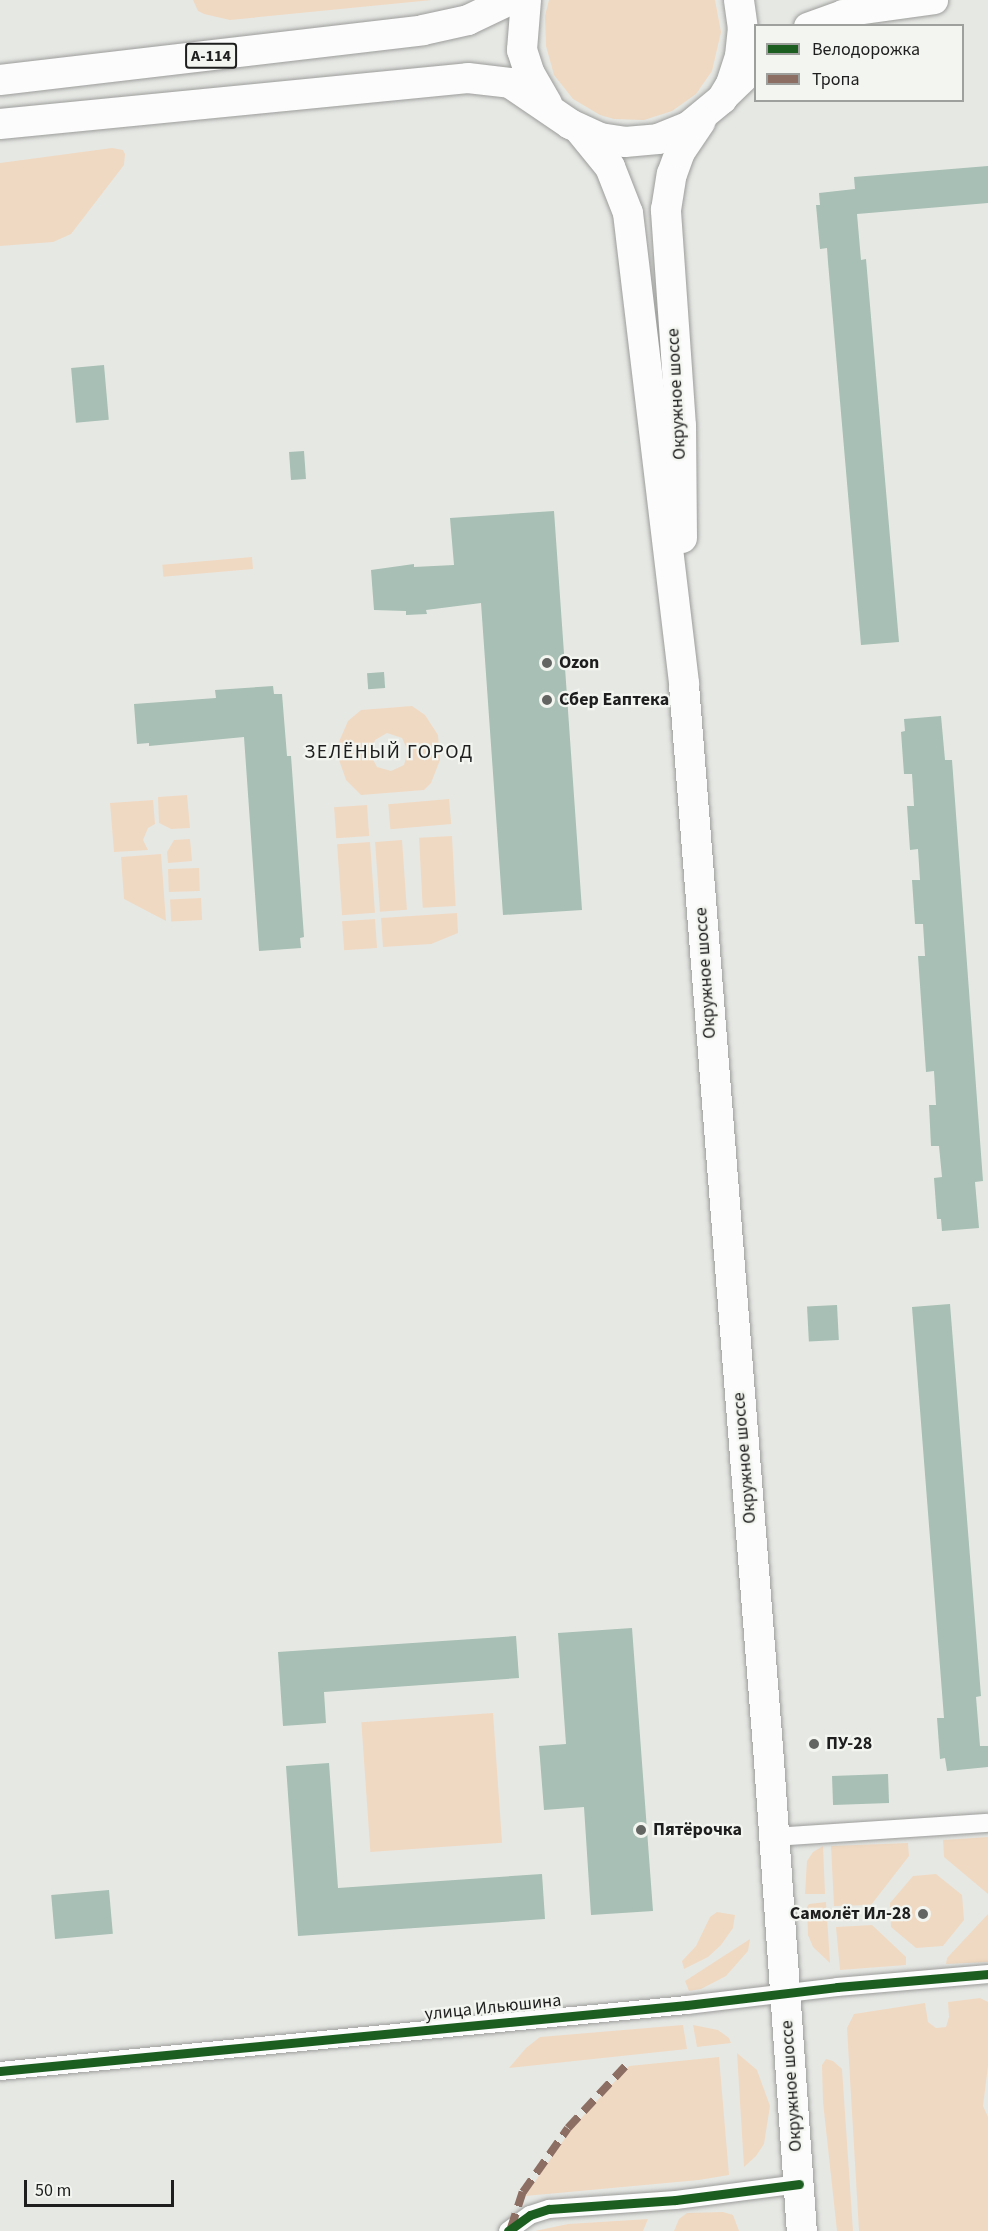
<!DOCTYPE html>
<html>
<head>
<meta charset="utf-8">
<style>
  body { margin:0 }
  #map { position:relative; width:988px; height:2231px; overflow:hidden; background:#e6e8e4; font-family:"Source Sans 3",sans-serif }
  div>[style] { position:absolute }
  .green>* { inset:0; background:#f0d9c2; transform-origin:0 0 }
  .building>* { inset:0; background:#a7bfb4; transform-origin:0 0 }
  .roads { filter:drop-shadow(0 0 2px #9c9d9b) drop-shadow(0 0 2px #9c9d9b) }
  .minor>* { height:18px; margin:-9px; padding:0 9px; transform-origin:9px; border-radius:9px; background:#fbfcfb }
  .secondary>* { height:27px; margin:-13.5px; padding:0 13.5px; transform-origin:13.5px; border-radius:13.5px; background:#fbfcfb }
  .primary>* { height:30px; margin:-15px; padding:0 15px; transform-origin:15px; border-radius:15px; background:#fbfcfb }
  .quiet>* { height:8px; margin-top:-4px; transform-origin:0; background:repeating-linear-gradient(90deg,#8d6e63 0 15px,transparent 0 23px) }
  .cycleway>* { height:9px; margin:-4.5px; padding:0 4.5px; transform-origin:4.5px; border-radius:4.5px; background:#1b5e20 }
  .dots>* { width:16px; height:16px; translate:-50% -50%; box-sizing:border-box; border:3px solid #f3f6f0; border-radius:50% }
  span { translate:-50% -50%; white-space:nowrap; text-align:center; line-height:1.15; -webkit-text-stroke:4.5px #f3f6f0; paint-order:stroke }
  .shield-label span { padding:2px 4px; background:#f3f6f0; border:2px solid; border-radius:4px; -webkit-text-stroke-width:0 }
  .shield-label { font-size:16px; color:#1d1e1d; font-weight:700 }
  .street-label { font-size:18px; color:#1d1e1d }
  .poi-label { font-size:18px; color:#1d1e1d; font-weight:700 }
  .left { translate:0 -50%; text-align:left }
  .right { translate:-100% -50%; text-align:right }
  .neighbourhood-label { font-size:20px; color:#1d1e1d; letter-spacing:1.5px }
  .legend { position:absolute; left:754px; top:24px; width:210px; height:78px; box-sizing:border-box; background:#f3f6f0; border:2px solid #9da09c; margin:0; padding:8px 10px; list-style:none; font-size:18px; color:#1d1e1d }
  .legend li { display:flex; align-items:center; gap:12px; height:30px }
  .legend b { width:30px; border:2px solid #9da09c }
  .scale { position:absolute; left:24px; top:2180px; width:150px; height:27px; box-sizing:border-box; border:3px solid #1d1e1d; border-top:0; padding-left:8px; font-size:18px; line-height:21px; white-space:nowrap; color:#1d1e1d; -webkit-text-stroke:4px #f3f6f0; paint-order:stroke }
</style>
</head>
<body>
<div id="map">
  <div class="green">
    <i style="clip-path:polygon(193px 0,432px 0,230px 20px,204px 14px,198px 11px)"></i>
    <i style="clip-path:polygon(549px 0,715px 0,721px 32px,712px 71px,696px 94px,672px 111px,644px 120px,614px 119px,600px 115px,573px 99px,554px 75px,546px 46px,545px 16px)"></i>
    <i style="clip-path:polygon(112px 148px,123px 150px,125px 154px,124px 165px,71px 234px,53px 242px,0 246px,0 163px)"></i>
    <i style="left:252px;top:557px;width:12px;height:90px;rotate:85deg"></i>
    <i style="clip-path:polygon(evenodd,412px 706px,425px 715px,438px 735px,440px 760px,431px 783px,424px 790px,361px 795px,346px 780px,338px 757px,338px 744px,348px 721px,361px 710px,412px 706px,387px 733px,402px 738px,408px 751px,404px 765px,391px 771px,377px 767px,370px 754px,375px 740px,387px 733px)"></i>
    <i style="clip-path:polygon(187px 795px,190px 828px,171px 829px,159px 823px,158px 797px)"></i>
    <i style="left:449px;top:799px;width:25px;height:61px;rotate:85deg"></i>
    <i style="clip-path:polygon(153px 800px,155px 824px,148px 828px,143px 840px,148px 850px,114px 852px,110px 803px)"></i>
    <i style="left:367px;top:805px;width:31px;height:33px;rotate:86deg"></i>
    <i style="left:452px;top:836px;width:70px;height:33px;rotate:87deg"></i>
    <i style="clip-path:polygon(190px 839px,192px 861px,168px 863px,167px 852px,174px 840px)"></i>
    <i style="left:402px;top:840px;width:70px;height:27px;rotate:86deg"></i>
    <i style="left:370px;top:842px;width:71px;height:33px;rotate:86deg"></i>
    <i style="clip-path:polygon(161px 854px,166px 921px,124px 899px,121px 857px)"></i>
    <i style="left:199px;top:868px;width:23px;height:31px;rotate:88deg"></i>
    <i style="left:201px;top:898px;width:22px;height:31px;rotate:87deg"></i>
    <i style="clip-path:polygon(457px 913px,458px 933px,431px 944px,383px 947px,381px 918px)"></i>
    <i style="left:375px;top:919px;width:29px;height:33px;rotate:86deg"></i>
    <i style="left:493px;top:1713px;width:130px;height:132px;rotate:86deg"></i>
    <i style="clip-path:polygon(988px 1837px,988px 1894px,944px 1857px,943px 1840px)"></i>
    <i style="clip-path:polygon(908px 1843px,909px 1856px,871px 1905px,834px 1906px,831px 1846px)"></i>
    <i style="clip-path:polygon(823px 1846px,825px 1894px,805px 1894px,807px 1861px,813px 1852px)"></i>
    <i style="clip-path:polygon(936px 1874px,962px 1895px,964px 1920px,943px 1946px,916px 1948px,891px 1927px,890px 1903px,913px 1876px)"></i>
    <i style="clip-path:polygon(826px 1902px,830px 1963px,813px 1947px,808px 1935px,807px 1907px,809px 1904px)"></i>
    <i style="clip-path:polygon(717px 1912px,735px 1915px,733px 1928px,721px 1945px,708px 1957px,684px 1969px,682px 1961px,696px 1946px,710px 1917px)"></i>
    <i style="clip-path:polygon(988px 1914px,988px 1962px,946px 1964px,947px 1958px)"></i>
    <i style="clip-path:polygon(872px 1925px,906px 1957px,906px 1965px,840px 1970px,836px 1927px)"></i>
    <i style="clip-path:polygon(750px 1939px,748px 1951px,726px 1976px,701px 1989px,689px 1991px,685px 1981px)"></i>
    <i style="clip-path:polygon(980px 1998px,988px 2002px,988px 2066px,983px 2106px,988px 2117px,988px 2231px,859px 2231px,847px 2028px,854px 2014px,925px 2003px,928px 2022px,936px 2028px,946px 2027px,949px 2017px,948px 2002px)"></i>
    <i style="clip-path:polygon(683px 2025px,687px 2049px,509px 2068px,526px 2048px,540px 2037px)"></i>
    <i style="clip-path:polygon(693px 2025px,718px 2030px,729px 2038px,731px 2043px,697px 2047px)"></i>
    <i style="clip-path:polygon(737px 2053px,757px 2070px,770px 2106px,764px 2144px,756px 2156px,744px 2167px)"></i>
    <i style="clip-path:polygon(719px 2057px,729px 2175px,699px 2180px,525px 2196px,572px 2128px,629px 2066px)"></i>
    <i style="clip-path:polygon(826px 2059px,833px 2061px,842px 2069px,853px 2231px,837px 2231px,823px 2102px,822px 2065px)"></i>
    <i style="clip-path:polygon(723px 2212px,733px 2215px,739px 2231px,674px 2231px,679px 2219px,687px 2213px)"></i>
    <i style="clip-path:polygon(648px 2219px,643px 2231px,535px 2231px,568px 2224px)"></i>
  </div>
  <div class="building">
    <i style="clip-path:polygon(988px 166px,988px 203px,857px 214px,861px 260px,866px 259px,899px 642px,861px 645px,828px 262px,827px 248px,820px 249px,816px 205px,820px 205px,819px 193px,855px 189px,854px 177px)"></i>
    <i style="left:104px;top:365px;width:55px;height:33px;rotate:85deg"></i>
    <i style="left:304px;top:451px;width:28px;height:15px;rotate:86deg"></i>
    <i style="clip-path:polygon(554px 511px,582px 910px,503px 915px,481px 603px,426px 610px,427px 614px,406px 615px,406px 611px,374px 610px,371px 570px,414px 564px,414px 567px,454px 565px,450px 518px)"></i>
    <i style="left:384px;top:672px;width:16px;height:17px;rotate:86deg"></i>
    <i style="clip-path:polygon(273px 686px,274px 694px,282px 694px,287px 756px,291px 756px,304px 937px,300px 938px,301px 948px,259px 951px,244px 737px,149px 746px,149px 743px,137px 744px,134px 704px,216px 698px,215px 690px)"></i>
    <i style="clip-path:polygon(941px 716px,945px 760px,952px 760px,983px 1181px,975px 1182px,979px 1228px,942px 1231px,941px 1219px,937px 1219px,934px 1178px,942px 1177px,939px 1146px,931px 1146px,929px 1105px,936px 1105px,934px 1071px,926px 1072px,918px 956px,925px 956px,923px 924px,915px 924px,912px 880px,920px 880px,918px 849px,910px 850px,907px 806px,914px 806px,912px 774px,904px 774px,901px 732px,905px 731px,904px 719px)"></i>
    <i style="clip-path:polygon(950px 1304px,981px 1696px,976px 1697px,980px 1746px,988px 1746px,988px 1767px,947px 1771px,945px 1758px,940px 1759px,937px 1718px,944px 1718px,912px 1307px)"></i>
    <i style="left:837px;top:1305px;width:35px;height:30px;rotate:87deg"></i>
    <i style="clip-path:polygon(632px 1628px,653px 1911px,591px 1915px,584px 1807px,544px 1810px,539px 1746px,566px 1744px,558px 1633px)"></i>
    <i style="clip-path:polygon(516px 1636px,519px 1678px,324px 1692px,326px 1723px,283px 1726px,278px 1652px)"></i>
    <i style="clip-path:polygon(329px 1763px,338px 1888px,542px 1874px,545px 1919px,298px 1936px,286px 1766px)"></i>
    <i style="left:888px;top:1774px;width:29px;height:56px;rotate:88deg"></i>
    <i style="left:109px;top:1890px;width:44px;height:58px;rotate:85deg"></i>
  </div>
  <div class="roads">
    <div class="minor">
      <i style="left:775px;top:1837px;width:213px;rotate:-3.8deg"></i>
      <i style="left:0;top:2071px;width:690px;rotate:-5.49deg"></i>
      <i style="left:687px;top:2005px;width:151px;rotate:-6.8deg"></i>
      <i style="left:837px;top:1987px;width:152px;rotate:-4.9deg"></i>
      <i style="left:508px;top:2231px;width:27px;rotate:-36deg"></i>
      <i style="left:530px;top:2215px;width:20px;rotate:-18deg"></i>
      <i style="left:549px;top:2209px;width:127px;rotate:-4.1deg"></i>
      <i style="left:676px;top:2200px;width:124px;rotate:-7.4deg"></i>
    </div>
    <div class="secondary">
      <i style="left:807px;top:26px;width:37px;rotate:-20deg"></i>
      <i style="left:842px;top:13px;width:93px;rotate:-8deg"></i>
      <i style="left:725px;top:96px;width:43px;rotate:-44.1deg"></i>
    </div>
    <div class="primary">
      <i style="left:526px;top:0;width:50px;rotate:94.6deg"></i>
      <i style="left:522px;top:50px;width:25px;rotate:72deg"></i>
      <i style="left:530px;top:74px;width:34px;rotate:60deg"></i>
      <i style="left:0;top:80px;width:426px;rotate:-6.7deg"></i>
      <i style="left:423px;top:30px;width:46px;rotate:-12.5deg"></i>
      <i style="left:468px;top:20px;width:47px;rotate:-25.5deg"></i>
      <i style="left:0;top:124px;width:470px;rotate:-5.6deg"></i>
      <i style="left:468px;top:78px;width:42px;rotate:6.8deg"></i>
      <i style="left:510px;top:83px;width:73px;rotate:34.3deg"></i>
      <i style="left:570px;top:124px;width:33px;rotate:25deg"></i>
      <i style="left:600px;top:138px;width:25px;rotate:9deg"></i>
      <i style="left:625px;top:142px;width:33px;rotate:-5deg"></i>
      <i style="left:658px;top:139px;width:32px;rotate:-22deg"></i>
      <i style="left:688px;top:127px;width:44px;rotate:-39.5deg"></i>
      <i style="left:722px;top:99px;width:17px;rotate:-59deg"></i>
      <i style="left:731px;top:84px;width:29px;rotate:-72deg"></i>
      <i style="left:740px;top:56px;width:27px;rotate:-84deg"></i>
      <i style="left:743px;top:29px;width:29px;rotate:-98deg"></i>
      <i style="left:579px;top:129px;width:49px;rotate:50.8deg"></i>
      <i style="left:610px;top:167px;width:49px;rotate:68.6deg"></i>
      <i style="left:628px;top:213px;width:475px;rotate:83.2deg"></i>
      <i style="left:684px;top:685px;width:1065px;rotate:85.48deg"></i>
      <i style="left:768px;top:1747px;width:485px;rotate:86deg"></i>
      <i style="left:682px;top:538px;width:112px;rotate:-90.5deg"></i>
      <i style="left:681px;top:426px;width:217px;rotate:-94deg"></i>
      <i style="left:666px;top:210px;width:36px;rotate:-81deg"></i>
      <i style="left:672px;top:174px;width:23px;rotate:-70deg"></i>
      <i style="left:680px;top:152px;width:37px;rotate:-56deg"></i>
    </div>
  </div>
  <div class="quiet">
    <i style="left:511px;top:2228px;width:38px;rotate:-72deg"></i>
    <i style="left:523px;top:2192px;width:78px;rotate:-54.9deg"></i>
    <i style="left:568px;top:2128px;width:91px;rotate:-47.2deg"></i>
  </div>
  <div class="cycleway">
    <i style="left:0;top:2071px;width:690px;rotate:-5.49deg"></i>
    <i style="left:687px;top:2005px;width:151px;rotate:-6.8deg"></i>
    <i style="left:837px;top:1987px;width:152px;rotate:-4.9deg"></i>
    <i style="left:508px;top:2231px;width:27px;rotate:-36deg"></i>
    <i style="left:530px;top:2215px;width:20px;rotate:-18deg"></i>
    <i style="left:549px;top:2209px;width:127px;rotate:-4.1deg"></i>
    <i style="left:676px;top:2200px;width:124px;rotate:-7.4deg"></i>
  </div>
  <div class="dots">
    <i style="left:547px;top:663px;background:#636563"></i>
    <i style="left:547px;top:700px;background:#636563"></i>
    <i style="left:814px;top:1744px;background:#636563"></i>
    <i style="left:641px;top:1830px;background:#636563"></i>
    <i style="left:923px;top:1914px;background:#636563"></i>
  </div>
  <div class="shield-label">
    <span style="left:211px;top:56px">А-114</span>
  </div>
  <div class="street-label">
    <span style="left:677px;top:394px;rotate:-93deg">Окружное шоссе</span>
    <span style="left:706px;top:973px;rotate:-94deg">Окружное шоссе</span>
    <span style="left:745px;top:1458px;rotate:-95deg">Окружное шоссе</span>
    <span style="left:493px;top:2008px;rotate:-6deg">улица Ильюшина</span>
    <span style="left:792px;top:2086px;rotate:-94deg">Окружное шоссе</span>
  </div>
  <div class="poi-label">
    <span class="left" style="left:559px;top:663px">Ozon</span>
    <span class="left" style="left:559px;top:700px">Сбер Еаптека</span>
    <span class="left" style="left:826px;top:1744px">ПУ-28</span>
    <span class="left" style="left:653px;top:1830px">Пятёрочка</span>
    <span class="right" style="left:911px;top:1914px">Самолёт Ил-28</span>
  </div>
  <div class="neighbourhood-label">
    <span style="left:389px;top:752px">ЗЕЛЁНЫЙ ГОРОД</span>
  </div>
  <ul class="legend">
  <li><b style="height:8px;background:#1b5e20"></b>Велодорожка</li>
  <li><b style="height:8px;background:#8d6e63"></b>Тропа</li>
  </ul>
  <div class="scale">50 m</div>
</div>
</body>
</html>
